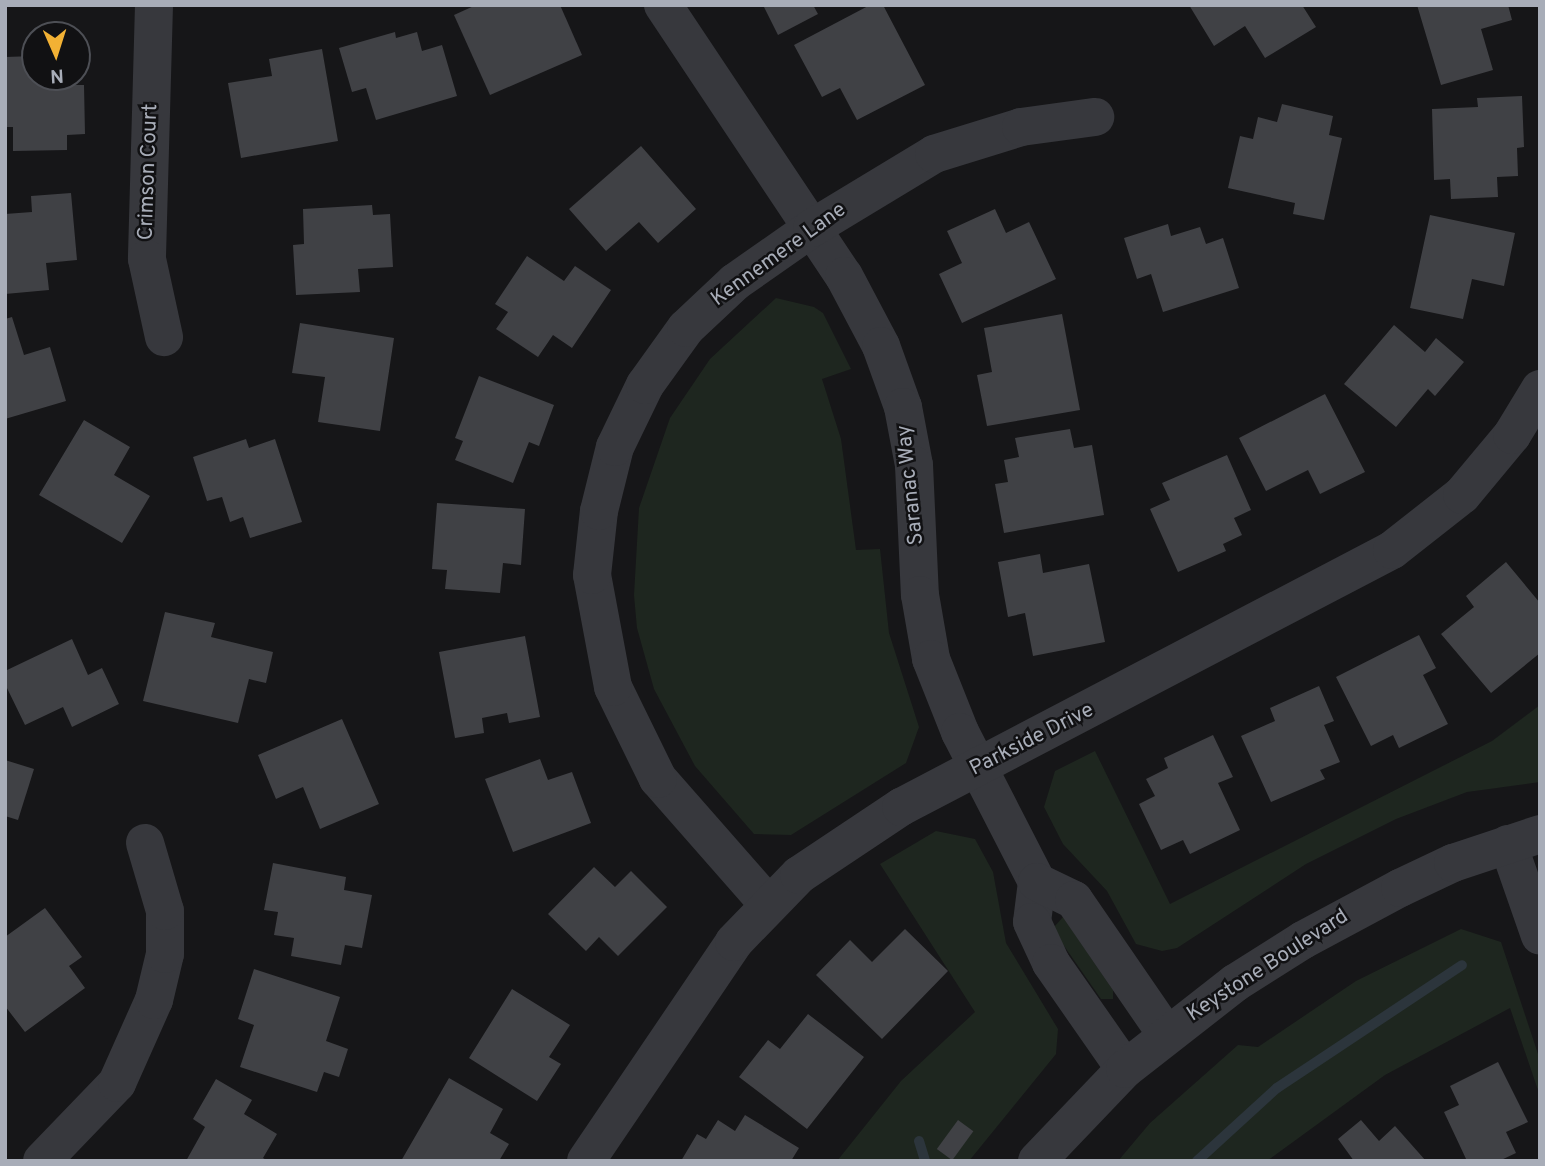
<!DOCTYPE html>
<html>
<head>
<meta charset="utf-8">
<style>
  body { margin:0 }
  #map { position:relative; width:1545px; height:1166px; overflow:hidden; background:#161618; font-family:Overpass,sans-serif }
  div>[style] { position:absolute }
  .green>* { inset:0; background:#1e261f }
  .stream>* { height:10px; margin:-5px; padding:0 5px; transform-origin:5px; border-radius:5px; background:#2c353c }
  .building>* { inset:0; background:#404145; transform-origin:0 0 }
  .minor>* { height:38px; margin:-19px; padding:0 19px; transform-origin:19px; border-radius:19px; background:#37383d }
  span { translate:-50% -50%; white-space:nowrap; text-align:center; line-height:1.15; -webkit-text-stroke:5px #111113; paint-order:stroke }
  .street-label { font-size:21px; color:#a8adb8 }
  .frame { position:absolute; inset:0; border:7px solid #a8adb8; pointer-events:none }
  .north { position:absolute; left:21px; top:21px; width:70px; height:70px; box-sizing:border-box; background:#111113; border:2px solid #4d4f55; border-radius:50%; rotate:177deg; font-size:19px; font-weight:700; line-height:28px; text-align:center; color:#a8adb8 }
  .north::after { content:''; display:block; margin:auto; width:24px; height:32px; background:#f2b134; clip-path:polygon(50% 0,100% 100%,50% 72%,0 100%) }
</style>
</head>
<body>
<div id="map">
  <div class="green">
    <i style="clip-path:polygon(776px 298px,814px 307px,823px 313px,851px 369px,822px 379px,841px 439px,856px 550px,880px 549px,889px 633px,919px 727px,906px 763px,791px 835px,754px 834px,695px 766px,654px 689px,637px 628px,634px 595px,639px 508px,670px 418px,710px 359px)"></i>
    <i style="clip-path:polygon(1540px 705px,1540px 782px,1467px 792px,1396px 819px,1306px 864px,1177px 948px,1162px 951px,1136px 944px,1107px 891px,1063px 844px,1044px 807px,1055px 771px,1095px 751px,1170px 904px,1492px 741px)"></i>
    <i style="clip-path:polygon(936px 831px,975px 839px,993px 872px,1006px 943px,1058px 1029px,1056px 1054px,969px 1161px,837px 1161px,901px 1081px,975px 1012px,880px 864px)"></i>
    <i style="clip-path:polygon(1063px 917px,1113px 990px,1113px 999px,1101px 999px,1062px 943px,1054px 927px)"></i>
    <i style="clip-path:polygon(1461px 929px,1501px 942px,1540px 1060px,1540px 1096px,1510px 1008px,1385px 1075px,1267px 1161px,1118px 1161px,1150px 1123px,1238px 1045px,1258px 1047px,1356px 981px)"></i>
  </div>
  <div class="stream">
    <i style="left:919px;top:1141px;width:21px;rotate:73deg"></i>
    <i style="left:1197px;top:1161px;width:108px;rotate:-42.4deg"></i>
    <i style="left:1277px;top:1088px;width:222px;rotate:-33.6deg"></i>
  </div>
  <div class="building">
    <i style="clip-path:polygon(476px 5px,560px 5px,582px 55px,490px 95px,454px 15px)"></i>
    <i style="clip-path:polygon(763px 5px,813px 5px,818px 14px,778px 35px)"></i>
    <i style="clip-path:polygon(870px 5px,883px 5px,925px 85px,857px 120px,840px 88px,822px 97px,794px 45px)"></i>
    <i style="clip-path:polygon(1189px 5px,1302px 5px,1316px 27px,1265px 58px,1245px 26px,1214px 46px)"></i>
    <i style="clip-path:polygon(1417px 5px,1508px 5px,1512px 20px,1481px 29px,1493px 70px,1441px 85px)"></i>
    <i style="clip-path:polygon(395px 32px,396px 38px,417px 32px,422px 51px,442px 45px,457px 96px,376px 120px,366px 88px,352px 92px,339px 48px)"></i>
    <i style="clip-path:polygon(322px 49px,338px 141px,241px 158px,228px 83px,272px 76px,269px 59px)"></i>
    <i style="clip-path:polygon(35px 56px,35px 77px,64px 77px,64px 85px,84px 85px,85px 134px,67px 135px,67px 150px,13px 151px,13px 127px,5px 127px,5px 57px)"></i>
    <i style="clip-path:polygon(1522px 96px,1524px 147px,1517px 148px,1518px 176px,1497px 177px,1498px 197px,1451px 199px,1450px 179px,1434px 180px,1432px 109px,1478px 107px,1477px 98px)"></i>
    <i style="clip-path:polygon(1282px 104px,1333px 116px,1329px 135px,1342px 138px,1324px 220px,1293px 214px,1295px 203px,1228px 188px,1240px 136px,1253px 139px,1258px 117px,1277px 122px)"></i>
    <i style="clip-path:polygon(641px 146px,696px 209px,658px 243px,639px 222px,606px 251px,569px 209px)"></i>
    <i style="clip-path:polygon(71px 193px,77px 260px,46px 263px,49px 290px,5px 294px,5px 214px,32px 212px,31px 196px)"></i>
    <i style="clip-path:polygon(372px 205px,373px 215px,390px 214px,393px 267px,358px 269px,360px 292px,296px 295px,293px 245px,304px 244px,303px 209px)"></i>
    <i style="clip-path:polygon(995px 209px,1006px 233px,1029px 222px,1056px 279px,962px 323px,939px 274px,962px 263px,947px 231px)"></i>
    <i style="clip-path:polygon(1430px 215px,1515px 233px,1504px 286px,1472px 279px,1463px 319px,1410px 308px)"></i>
    <i style="clip-path:polygon(1168px 224px,1171px 236px,1200px 227px,1206px 244px,1223px 238px,1239px 288px,1163px 312px,1151px 274px,1137px 279px,1124px 238px)"></i>
    <i style="clip-path:polygon(527px 256px,564px 281px,575px 266px,611px 290px,572px 348px,553px 335px,538px 357px,496px 329px,508px 312px,495px 304px)"></i>
    <i style="clip-path:polygon(1062px 314px,1080px 410px,987px 426px,977px 375px,992px 372px,984px 328px)"></i>
    <i style="clip-path:polygon(12px 317px,24px 355px,50px 347px,66px 401px,5px 419px,5px 319px)"></i>
    <i style="clip-path:polygon(300px 323px,394px 338px,380px 431px,318px 422px,325px 377px,292px 373px)"></i>
    <i style="clip-path:polygon(1394px 325px,1425px 352px,1436px 338px,1464px 362px,1435px 396px,1428px 389px,1396px 427px,1344px 384px)"></i>
    <i style="clip-path:polygon(479px 376px,554px 405px,539px 446px,529px 442px,513px 483px,455px 460px,463px 441px,455px 438px)"></i>
    <i style="clip-path:polygon(1325px 394px,1365px 472px,1320px 494px,1308px 470px,1266px 491px,1239px 438px)"></i>
    <i style="clip-path:polygon(84px 420px,130px 447px,114px 475px,150px 496px,122px 543px,39px 495px)"></i>
    <i style="clip-path:polygon(1070px 429px,1074px 448px,1092px 445px,1104px 515px,1004px 533px,995px 484px,1008px 482px,1004px 460px,1019px 457px,1015px 438px)"></i>
    <i style="clip-path:polygon(246px 439px,249px 448px,275px 439px,302px 522px,250px 538px,243px 517px,230px 522px,222px 497px,207px 501px,193px 457px)"></i>
    <i style="clip-path:polygon(1227px 455px,1251px 510px,1234px 518px,1242px 535px,1223px 544px,1226px 551px,1178px 572px,1150px 509px,1170px 500px,1162px 483px)"></i>
    <i style="clip-path:polygon(437px 503px,525px 509px,521px 565px,503px 563px,500px 593px,445px 589px,447px 570px,432px 569px)"></i>
    <i style="clip-path:polygon(1040px 554px,1043px 573px,1089px 564px,1105px 642px,1033px 656px,1025px 613px,1008px 617px,998px 562px)"></i>
    <i style="clip-path:polygon(1506px 562px,1540px 603px,1540px 653px,1491px 693px,1441px 634px,1474px 607px,1466px 596px)"></i>
    <i style="clip-path:polygon(165px 612px,215px 623px,211px 637px,273px 652px,266px 683px,249px 679px,238px 723px,143px 701px)"></i>
    <i style="clip-path:polygon(1419px 635px,1436px 668px,1423px 675px,1448px 724px,1399px 748px,1393px 735px,1371px 746px,1336px 677px)"></i>
    <i style="clip-path:polygon(525px 636px,540px 717px,509px 723px,507px 713px,482px 718px,484px 733px,455px 738px,439px 652px)"></i>
    <i style="clip-path:polygon(72px 639px,88px 675px,102px 668px,119px 704px,72px 727px,63px 707px,25px 725px,5px 684px,5px 671px)"></i>
    <i style="clip-path:polygon(1319px 686px,1334px 721px,1324px 725px,1340px 762px,1320px 770px,1325px 779px,1271px 802px,1241px 736px,1275px 721px,1270px 708px)"></i>
    <i style="clip-path:polygon(342px 719px,379px 804px,320px 829px,303px 787px,276px 799px,258px 755px)"></i>
    <i style="clip-path:polygon(1213px 735px,1233px 777px,1218px 783px,1240px 830px,1190px 854px,1183px 840px,1161px 850px,1139px 804px,1155px 796px,1146px 779px,1168px 768px,1164px 758px)"></i>
    <i style="clip-path:polygon(540px 759px,548px 780px,572px 772px,591px 823px,513px 852px,485px 779px)"></i>
    <i style="clip-path:polygon(5px 760px,34px 769px,18px 820px,5px 816px)"></i>
    <i style="clip-path:polygon(273px 863px,346px 877px,344px 890px,372px 895px,362px 948px,345px 945px,341px 965px,291px 956px,294px 938px,274px 935px,278px 912px,264px 910px)"></i>
    <i style="clip-path:polygon(594px 867px,615px 887px,631px 871px,667px 907px,618px 956px,599px 937px,586px 951px,548px 914px)"></i>
    <i style="clip-path:polygon(45px 908px,82px 957px,69px 966px,85px 988px,25px 1032px,5px 1006px,5px 937px)"></i>
    <i style="clip-path:polygon(905px 929px,948px 971px,882px 1039px,816px 975px,850px 940px,872px 962px)"></i>
    <i style="clip-path:polygon(254px 969px,340px 997px,326px 1041px,348px 1049px,339px 1077px,324px 1072px,317px 1092px,240px 1067px,254px 1025px,238px 1019px)"></i>
    <i style="clip-path:polygon(512px 989px,570px 1025px,549px 1057px,561px 1064px,537px 1101px,469px 1058px)"></i>
    <i style="clip-path:polygon(808px 1014px,864px 1057px,807px 1129px,739px 1077px,768px 1040px,780px 1049px)"></i>
    <i style="clip-path:polygon(1498px 1062px,1528px 1122px,1506px 1132px,1516px 1153px,1499px 1161px,1467px 1161px,1444px 1112px,1459px 1105px,1450px 1086px)"></i>
    <i style="clip-path:polygon(449px 1078px,503px 1109px,490px 1133px,509px 1144px,499px 1161px,401px 1161px)"></i>
    <i style="clip-path:polygon(216px 1079px,252px 1100px,244px 1114px,277px 1134px,263px 1158px,268px 1161px,186px 1161px,205px 1127px,193px 1119px)"></i>
    <i style="clip-path:polygon(745px 1115px,799px 1148px,791px 1161px,681px 1161px,697px 1134px,706px 1139px,718px 1120px,735px 1131px)"></i>
    <i style="left:958px;top:1120px;width:19px;height:36px;rotate:36deg"></i>
    <i style="clip-path:polygon(1361px 1120px,1379px 1141px,1395px 1126px,1426px 1161px,1354px 1161px,1338px 1139px)"></i>
  </div>
  <div class="minor">
    <i style="left:154px;top:5px;width:254px;rotate:91.6deg"></i>
    <i style="left:147px;top:259px;width:80px;rotate:77.7deg"></i>
    <i style="left:663px;top:5px;width:326px;rotate:56.3deg"></i>
    <i style="left:844px;top:276px;width:79px;rotate:62.1deg"></i>
    <i style="left:881px;top:346px;width:65px;rotate:70.2deg"></i>
    <i style="left:903px;top:407px;width:59px;rotate:79.3deg"></i>
    <i style="left:914px;top:465px;width:130px;rotate:87.4deg"></i>
    <i style="left:920px;top:595px;width:65px;rotate:80.2deg"></i>
    <i style="left:931px;top:659px;width:79px;rotate:68.3deg"></i>
    <i style="left:960px;top:732px;width:169px;rotate:62.8deg"></i>
    <i style="left:1037px;top:882px;width:40px;rotate:97.1deg"></i>
    <i style="left:1032px;top:922px;width:45px;rotate:65.1deg"></i>
    <i style="left:1051px;top:963px;width:129px;rotate:55.1deg"></i>
    <i style="left:1508px;top:844px;width:97px;rotate:70.8deg"></i>
    <i style="left:1037px;top:882px;width:41px;rotate:25.9deg"></i>
    <i style="left:1074px;top:900px;width:163px;rotate:55.5deg"></i>
    <i style="left:768px;top:904px;width:167px;rotate:-131.3deg"></i>
    <i style="left:658px;top:779px;width:102px;rotate:-116.1deg"></i>
    <i style="left:613px;top:687px;width:114px;rotate:-100.6deg"></i>
    <i style="left:592px;top:575px;width:64px;rotate:-83.8deg"></i>
    <i style="left:599px;top:511px;width:66px;rotate:-76deg"></i>
    <i style="left:615px;top:447px;width:69px;rotate:-64.2deg"></i>
    <i style="left:645px;top:385px;width:70px;rotate:-54.3deg"></i>
    <i style="left:686px;top:328px;width:67px;rotate:-43.2deg"></i>
    <i style="left:735px;top:282px;width:94px;rotate:-35deg"></i>
    <i style="left:812px;top:228px;width:143px;rotate:-31.2deg"></i>
    <i style="left:934px;top:154px;width:91px;rotate:-17.2deg"></i>
    <i style="left:1021px;top:127px;width:75px;rotate:-7.7deg"></i>
    <i style="left:42px;top:1161px;width:108px;rotate:-46.1deg"></i>
    <i style="left:117px;top:1083px;width:91px;rotate:-66deg"></i>
    <i style="left:154px;top:1000px;width:47px;rotate:-76.6deg"></i>
    <i style="left:165px;top:954px;width:43px;rotate:-90deg"></i>
    <i style="left:165px;top:911px;width:71px;rotate:-106.4deg"></i>
    <i style="left:586px;top:1161px;width:264px;rotate:-55.9deg"></i>
    <i style="left:734px;top:942px;width:93px;rotate:-45.9deg"></i>
    <i style="left:799px;top:875px;width:123px;rotate:-33.7deg"></i>
    <i style="left:901px;top:807px;width:554px;rotate:-27.63deg"></i>
    <i style="left:1392px;top:550px;width:89px;rotate:-38.2deg"></i>
    <i style="left:1462px;top:495px;width:78px;rotate:-50.2deg"></i>
    <i style="left:1512px;top:435px;width:54px;rotate:-58.7deg"></i>
    <i style="left:1037px;top:1161px;width:127px;rotate:-46.3deg"></i>
    <i style="left:1125px;top:1069px;width:140px;rotate:-38deg"></i>
    <i style="left:1235px;top:983px;width:80px;rotate:-32.3deg"></i>
    <i style="left:1303px;top:940px;width:110px;rotate:-28.2deg"></i>
    <i style="left:1400px;top:888px;width:59px;rotate:-25.3deg"></i>
    <i style="left:1453px;top:863px;width:92px;rotate:-18.4deg"></i>
  </div>
  <div class="street-label">
    <span style="left:149px;top:172px;rotate:-88deg">Crimson Court</span>
    <span style="left:779px;top:255px;rotate:-36deg">Kennemere Lane</span>
    <span style="left:911px;top:485px;rotate:-96deg">Saranac Way</span>
    <span style="left:1032px;top:740px;rotate:-27deg">Parkside Drive</span>
    <span style="left:1268px;top:966px;rotate:-33deg">Keystone Boulevard</span>
  </div>
  <div class="frame"></div>
  <div class="north">N</div>
</div>
</body>
</html>
